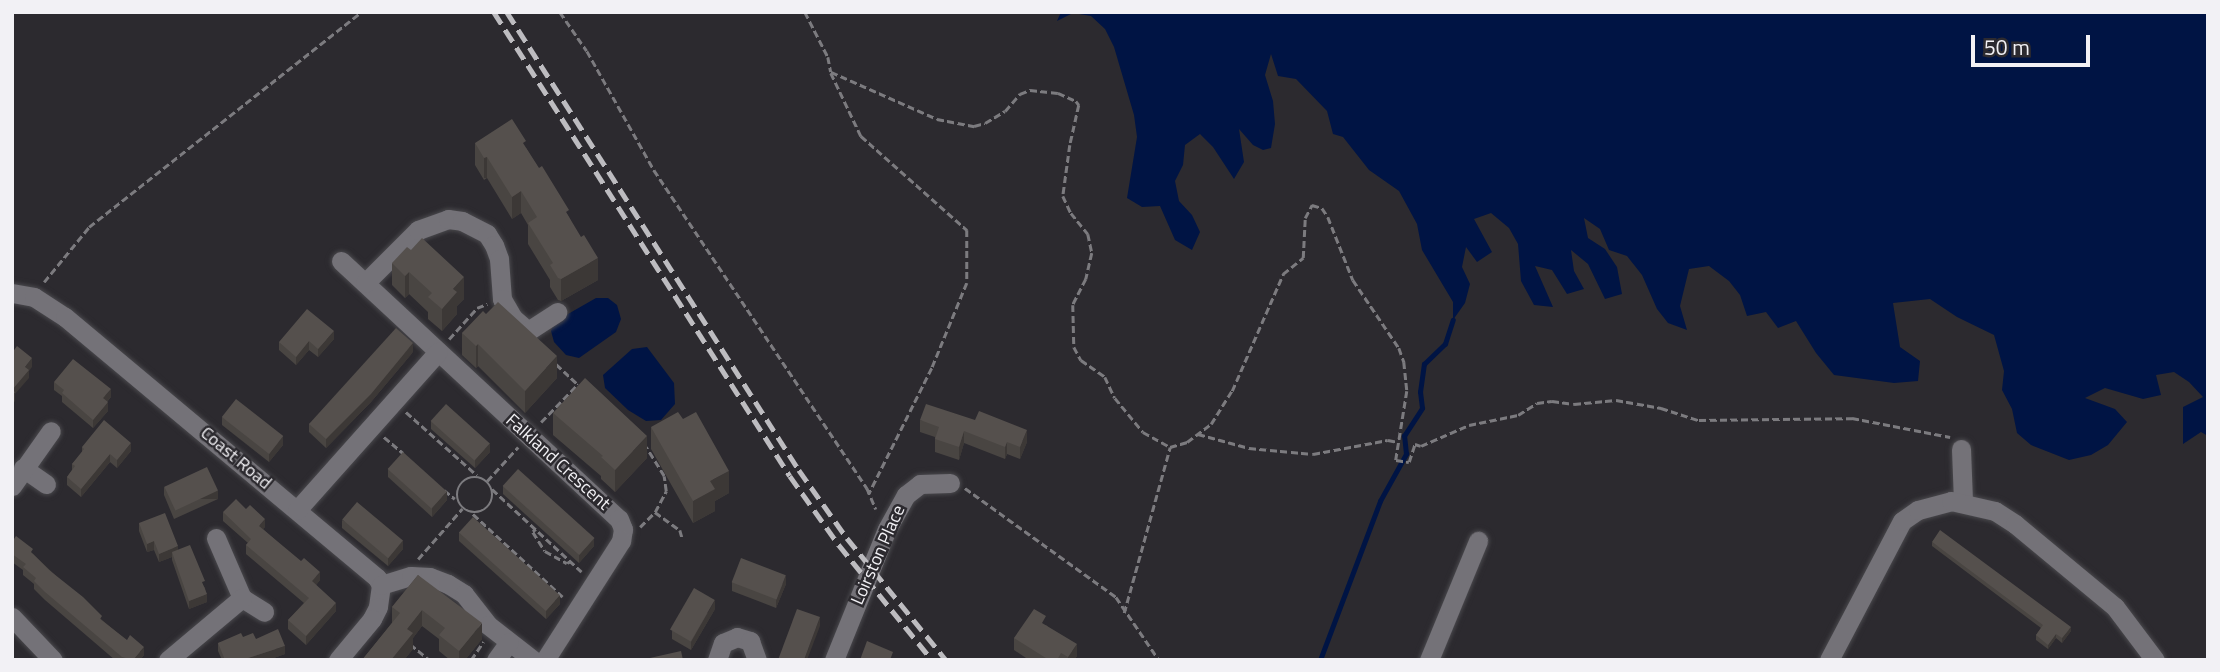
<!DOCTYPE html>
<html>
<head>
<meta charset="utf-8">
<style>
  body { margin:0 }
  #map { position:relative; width:2220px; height:672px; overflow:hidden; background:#2c2a2f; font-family:"Titillium Web",sans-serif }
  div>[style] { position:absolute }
  .water>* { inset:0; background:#001444 }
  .stream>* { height:4.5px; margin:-2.25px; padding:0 2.25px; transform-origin:2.25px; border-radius:2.25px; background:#001444 }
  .path>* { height:2.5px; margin-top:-1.25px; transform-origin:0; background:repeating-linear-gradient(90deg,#7c7b7f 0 7px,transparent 0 10.5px) }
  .path>.ring { margin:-1.25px; padding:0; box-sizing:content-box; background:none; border:2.5px solid #7c7b7f; border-radius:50% }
  .roads { filter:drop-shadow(0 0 2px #49484c) drop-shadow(0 0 2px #49484c) }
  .minor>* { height:19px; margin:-9.5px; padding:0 9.5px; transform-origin:9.5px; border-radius:9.5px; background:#747278 }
  .rail>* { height:4.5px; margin-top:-2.25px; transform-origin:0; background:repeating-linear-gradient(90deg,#bdbcc0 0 14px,transparent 0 21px) }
  .wall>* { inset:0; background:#494542 }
  .shaded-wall>* { inset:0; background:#3c3836; transform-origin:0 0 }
  .building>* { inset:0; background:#55504d; transform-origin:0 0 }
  span { translate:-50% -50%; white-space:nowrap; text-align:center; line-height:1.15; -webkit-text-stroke:5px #2c2a2f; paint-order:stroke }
  .street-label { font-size:18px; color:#f2f1f5 }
  .frame { position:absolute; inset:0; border:14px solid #f2f1f5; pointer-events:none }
  .scale { position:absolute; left:1971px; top:35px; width:119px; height:32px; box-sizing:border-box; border:4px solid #f2f1f5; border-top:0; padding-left:9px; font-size:21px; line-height:24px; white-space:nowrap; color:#f2f1f5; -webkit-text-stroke:5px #2c2a2f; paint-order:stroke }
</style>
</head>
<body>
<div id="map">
  <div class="water">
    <i style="clip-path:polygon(1061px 12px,2208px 12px,2208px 436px,2201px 432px,2183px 444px,2183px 407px,2203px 397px,2189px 382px,2174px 372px,2156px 375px,2161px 395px,2143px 399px,2105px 388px,2085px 398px,2115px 409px,2127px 422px,2108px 445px,2091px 455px,2069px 460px,2031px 445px,2017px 433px,2012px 409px,2002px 390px,2004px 371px,1994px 335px,1957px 317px,1930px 299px,1893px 303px,1900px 347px,1920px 361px,1918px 381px,1894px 383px,1834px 375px,1816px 353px,1796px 321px,1778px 328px,1766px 312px,1747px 316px,1740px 295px,1729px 281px,1709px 266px,1689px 269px,1680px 306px,1687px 330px,1668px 323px,1657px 309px,1642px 275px,1627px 256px,1609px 250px,1600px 229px,1584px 218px,1588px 238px,1605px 249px,1617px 267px,1622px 294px,1605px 299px,1588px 264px,1571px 250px,1574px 271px,1584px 289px,1567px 294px,1552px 270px,1535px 266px,1553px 307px,1534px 305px,1521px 281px,1518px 244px,1509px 228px,1491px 213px,1474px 219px,1492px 252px,1477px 262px,1466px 247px,1462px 267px,1470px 284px,1465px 303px,1453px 320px,1453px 302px,1422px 250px,1417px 224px,1399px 191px,1369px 170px,1343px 137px,1333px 134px,1327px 111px,1296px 79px,1278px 76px,1271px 54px,1265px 75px,1273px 101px,1275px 124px,1271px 148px,1263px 150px,1253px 145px,1239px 129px,1244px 162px,1234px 179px,1213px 147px,1200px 134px,1185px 145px,1183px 165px,1175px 181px,1179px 201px,1192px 215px,1200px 232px,1192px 250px,1175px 240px,1160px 206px,1142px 207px,1127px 198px,1137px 137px,1134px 115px,1114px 47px,1105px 29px,1091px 16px,1073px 13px,1057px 21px)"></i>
    <i style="clip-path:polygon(596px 298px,608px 298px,617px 305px,621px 319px,616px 332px,579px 358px,566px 355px,554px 342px,551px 331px,554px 322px)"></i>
    <i style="clip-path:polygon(647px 347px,674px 383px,675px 404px,661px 420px,646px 421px,628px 410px,605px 388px,603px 375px,632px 349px)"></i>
  </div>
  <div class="stream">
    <i style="left:1320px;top:660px;width:170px;rotate:-69.3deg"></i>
    <i style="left:1380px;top:501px;width:54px;rotate:-61deg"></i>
    <i style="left:1406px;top:454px;width:18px;rotate:-96deg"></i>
    <i style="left:1404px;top:436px;width:33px;rotate:-57deg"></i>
    <i style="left:1422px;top:408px;width:16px;rotate:-97deg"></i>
    <i style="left:1420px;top:392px;width:28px;rotate:-82deg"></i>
    <i style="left:1424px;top:364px;width:29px;rotate:-44deg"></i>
    <i style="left:1445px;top:344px;width:25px;rotate:-72deg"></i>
  </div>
  <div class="path">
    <i style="left:560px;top:12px;width:47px;rotate:55.3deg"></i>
    <i style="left:587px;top:51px;width:137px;rotate:60.6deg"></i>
    <i style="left:654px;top:170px;width:383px;rotate:56.2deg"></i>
    <i style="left:867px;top:488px;width:23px;rotate:67deg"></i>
    <i style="left:805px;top:12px;width:51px;rotate:62.9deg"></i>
    <i style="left:828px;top:57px;width:15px;rotate:79deg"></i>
    <i style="left:831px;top:72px;width:116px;rotate:23.9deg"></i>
    <i style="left:937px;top:119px;width:38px;rotate:11deg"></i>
    <i style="left:974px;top:126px;width:11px;rotate:-15deg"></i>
    <i style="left:985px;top:123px;width:23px;rotate:-31deg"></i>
    <i style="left:1005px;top:111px;width:23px;rotate:-49deg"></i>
    <i style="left:1020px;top:94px;width:11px;rotate:-22deg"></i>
    <i style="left:1030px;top:90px;width:28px;rotate:6deg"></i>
    <i style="left:1058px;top:93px;width:20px;rotate:24deg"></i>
    <i style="left:1076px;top:101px;width:5px;rotate:53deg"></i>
    <i style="left:1079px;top:105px;width:41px;rotate:102.7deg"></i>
    <i style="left:1070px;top:145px;width:51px;rotate:97.8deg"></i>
    <i style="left:1063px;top:196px;width:19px;rotate:65deg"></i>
    <i style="left:1071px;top:213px;width:27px;rotate:51deg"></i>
    <i style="left:1088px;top:234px;width:19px;rotate:78deg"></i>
    <i style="left:1092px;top:253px;width:27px;rotate:103deg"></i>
    <i style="left:1086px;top:279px;width:29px;rotate:117deg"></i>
    <i style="left:1073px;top:305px;width:42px;rotate:88.6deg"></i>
    <i style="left:1074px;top:347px;width:15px;rotate:62deg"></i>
    <i style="left:1081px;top:360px;width:29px;rotate:35deg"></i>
    <i style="left:1105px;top:377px;width:23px;rotate:65deg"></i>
    <i style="left:1115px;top:398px;width:44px;rotate:50.5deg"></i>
    <i style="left:1143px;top:432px;width:31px;rotate:29deg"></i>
    <i style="left:1170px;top:447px;width:18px;rotate:-16deg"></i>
    <i style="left:1187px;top:442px;width:30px;rotate:-37deg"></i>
    <i style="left:1211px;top:424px;width:39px;rotate:-58deg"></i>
    <i style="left:1232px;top:391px;width:128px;rotate:-66.4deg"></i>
    <i style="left:1283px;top:274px;width:26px;rotate:-39deg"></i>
    <i style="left:1303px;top:258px;width:40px;rotate:-87.1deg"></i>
    <i style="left:1305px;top:218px;width:15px;rotate:-62deg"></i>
    <i style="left:1312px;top:205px;width:10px;rotate:17deg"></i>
    <i style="left:1322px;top:208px;width:11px;rotate:56deg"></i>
    <i style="left:1328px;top:217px;width:68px;rotate:68.4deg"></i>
    <i style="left:1353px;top:280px;width:82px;rotate:55.9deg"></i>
    <i style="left:1399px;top:348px;width:15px;rotate:70deg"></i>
    <i style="left:1404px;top:362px;width:29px;rotate:84deg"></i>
    <i style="left:1407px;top:391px;width:70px;rotate:99.1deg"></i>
    <i style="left:1396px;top:460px;width:13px;rotate:9deg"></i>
    <i style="left:1409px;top:462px;width:19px;rotate:-72deg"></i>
    <i style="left:1415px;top:444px;width:6px;rotate:18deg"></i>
    <i style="left:1421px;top:446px;width:52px;rotate:-23.6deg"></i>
    <i style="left:1469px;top:425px;width:50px;rotate:-11.5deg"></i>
    <i style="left:1518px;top:415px;width:22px;rotate:-32deg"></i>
    <i style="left:1537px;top:403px;width:15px;rotate:-8deg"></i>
    <i style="left:1552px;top:401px;width:22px;rotate:8deg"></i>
    <i style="left:1574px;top:404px;width:42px;rotate:-5.4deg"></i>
    <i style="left:1616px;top:400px;width:46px;rotate:10.1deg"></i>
    <i style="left:1661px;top:408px;width:40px;rotate:18deg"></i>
    <i style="left:1699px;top:420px;width:153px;rotate:-0.7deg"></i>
    <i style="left:1852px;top:418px;width:100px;rotate:11deg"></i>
    <i style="left:831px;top:73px;width:70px;rotate:64.5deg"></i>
    <i style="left:861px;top:136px;width:142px;rotate:41.6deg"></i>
    <i style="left:967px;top:230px;width:53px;rotate:90deg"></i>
    <i style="left:967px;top:283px;width:92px;rotate:112.4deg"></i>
    <i style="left:932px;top:368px;width:141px;rotate:116.6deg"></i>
    <i style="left:44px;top:282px;width:71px;rotate:-50.7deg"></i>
    <i style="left:89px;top:227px;width:347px;rotate:-38.3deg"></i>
    <i style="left:449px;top:339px;width:42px;rotate:-47.9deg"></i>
    <i style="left:477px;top:308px;width:11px;rotate:-22deg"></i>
    <i style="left:556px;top:364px;width:33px;rotate:43deg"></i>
    <i style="left:406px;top:412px;width:95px;rotate:41.6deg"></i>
    <i style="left:541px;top:422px;width:53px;rotate:-45.8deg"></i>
    <i style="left:1198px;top:434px;width:53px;rotate:15.4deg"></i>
    <i style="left:1249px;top:448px;width:64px;rotate:5.4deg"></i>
    <i style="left:1313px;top:454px;width:76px;rotate:-10.6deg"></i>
    <i style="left:1388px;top:440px;width:10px;rotate:11deg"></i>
    <i style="left:384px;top:437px;width:25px;rotate:40deg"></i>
    <i class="ring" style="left:457px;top:477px;width:33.5px;height:33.5px"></i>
    <i style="left:487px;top:481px;width:46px;rotate:-47.6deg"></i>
    <i style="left:965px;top:488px;width:186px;rotate:35.8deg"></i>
    <i style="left:1116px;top:597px;width:76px;rotate:55.7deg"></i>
    <i style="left:492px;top:489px;width:122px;rotate:42.7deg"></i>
    <i style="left:444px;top:490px;width:14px;rotate:39deg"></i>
    <i style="left:655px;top:512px;width:31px;rotate:36deg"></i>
    <i style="left:680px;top:530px;width:7px;rotate:74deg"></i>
    <i style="left:473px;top:514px;width:122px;rotate:42.7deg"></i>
    <i style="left:640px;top:527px;width:21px;rotate:-45deg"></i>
    <i style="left:655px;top:512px;width:24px;rotate:-62deg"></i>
    <i style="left:666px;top:491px;width:15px;rotate:-98deg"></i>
    <i style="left:664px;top:476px;width:34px;rotate:-122deg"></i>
    <i style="left:536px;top:529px;width:4px;rotate:135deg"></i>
    <i style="left:533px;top:532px;width:22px;rotate:58deg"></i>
    <i style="left:545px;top:551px;width:25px;rotate:29deg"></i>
    <i style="left:567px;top:563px;width:4px;rotate:-27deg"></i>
    <i style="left:418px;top:559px;width:67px;rotate:-48.7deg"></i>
    <i style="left:1124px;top:613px;width:172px;rotate:-74.5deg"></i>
    <i style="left:410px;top:644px;width:26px;rotate:39deg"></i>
    <i style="left:471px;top:660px;width:22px;rotate:-56deg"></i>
  </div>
  <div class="roads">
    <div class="minor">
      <i style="left:341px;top:261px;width:379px;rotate:42.9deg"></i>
      <i style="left:619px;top:519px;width:11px;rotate:68deg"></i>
      <i style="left:623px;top:529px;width:12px;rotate:99deg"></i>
      <i style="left:621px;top:541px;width:141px;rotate:122.6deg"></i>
      <i style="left:365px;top:283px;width:75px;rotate:-45deg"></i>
      <i style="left:418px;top:230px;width:32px;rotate:-20deg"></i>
      <i style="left:448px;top:219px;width:14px;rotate:8deg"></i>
      <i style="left:462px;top:221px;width:28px;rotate:27deg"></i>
      <i style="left:487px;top:234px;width:13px;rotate:58deg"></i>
      <i style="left:494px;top:245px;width:15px;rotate:70deg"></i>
      <i style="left:499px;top:259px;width:40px;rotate:85.7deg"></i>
      <i style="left:502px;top:299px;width:22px;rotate:60deg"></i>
      <i style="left:513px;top:318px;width:21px;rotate:41deg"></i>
      <i style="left:12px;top:293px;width:22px;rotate:10deg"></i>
      <i style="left:34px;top:297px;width:37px;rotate:33deg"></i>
      <i style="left:65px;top:317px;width:407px;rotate:39.9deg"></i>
      <i style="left:377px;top:578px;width:8px;rotate:60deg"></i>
      <i style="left:381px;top:585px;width:22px;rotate:98deg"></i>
      <i style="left:378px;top:607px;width:13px;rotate:117deg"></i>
      <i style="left:372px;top:619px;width:53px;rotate:129.7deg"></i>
      <i style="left:528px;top:331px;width:35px;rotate:-33deg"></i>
      <i style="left:1961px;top:449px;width:53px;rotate:87.8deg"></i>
      <i style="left:23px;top:468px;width:28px;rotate:35deg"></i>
      <i style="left:12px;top:486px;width:67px;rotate:-54.7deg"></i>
      <i style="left:297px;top:510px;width:212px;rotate:-48.3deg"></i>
      <i style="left:216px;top:538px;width:65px;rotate:66.6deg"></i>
      <i style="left:242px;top:598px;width:26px;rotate:32deg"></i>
      <i style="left:381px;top:585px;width:31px;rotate:-17deg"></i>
      <i style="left:411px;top:576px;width:19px;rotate:3deg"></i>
      <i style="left:430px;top:577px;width:19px;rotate:21deg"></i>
      <i style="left:448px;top:584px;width:19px;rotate:32deg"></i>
      <i style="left:464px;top:594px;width:39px;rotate:52deg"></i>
      <i style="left:488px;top:625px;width:57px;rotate:37.9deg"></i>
      <i style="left:12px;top:617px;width:59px;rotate:46.4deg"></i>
      <i style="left:168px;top:660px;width:97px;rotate:-40deg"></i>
      <i style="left:496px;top:660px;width:22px;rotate:-54deg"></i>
      <i style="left:717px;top:660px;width:18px;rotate:-71deg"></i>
      <i style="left:723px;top:643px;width:15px;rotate:-23deg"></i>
      <i style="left:737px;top:637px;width:14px;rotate:17deg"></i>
      <i style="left:750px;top:641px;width:20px;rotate:70deg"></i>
      <i style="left:834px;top:660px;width:141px;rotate:-68deg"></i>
      <i style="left:887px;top:529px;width:39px;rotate:-61deg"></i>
      <i style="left:906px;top:495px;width:18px;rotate:-38deg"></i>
      <i style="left:920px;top:484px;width:30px;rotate:-2deg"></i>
      <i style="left:1429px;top:660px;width:129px;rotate:-67.6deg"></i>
      <i style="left:1829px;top:660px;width:157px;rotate:-62.3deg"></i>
      <i style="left:1902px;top:521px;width:19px;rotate:-35deg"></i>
      <i style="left:1918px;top:510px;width:34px;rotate:-15deg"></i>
      <i style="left:1951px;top:501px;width:45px;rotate:12.8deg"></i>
      <i style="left:1995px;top:511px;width:24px;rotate:33deg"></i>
      <i style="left:2015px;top:524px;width:130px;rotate:39.7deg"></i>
      <i style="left:2115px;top:607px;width:66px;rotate:53deg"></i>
    </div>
  </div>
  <div class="rail">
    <i style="left:494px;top:12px;width:550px;rotate:57.46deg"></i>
    <i style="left:790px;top:476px;width:85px;rotate:54.6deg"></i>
    <i style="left:839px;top:545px;width:148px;rotate:51deg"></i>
    <i style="left:507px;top:12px;width:543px;rotate:57.48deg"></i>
    <i style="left:799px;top:470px;width:83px;rotate:54.8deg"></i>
    <i style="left:847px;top:538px;width:157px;rotate:50.9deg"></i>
  </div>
  <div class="wall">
    <i style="clip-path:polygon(475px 143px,526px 148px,569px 217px,598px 280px,561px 301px,558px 300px,550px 287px,550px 280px,528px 244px,528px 225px,521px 213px,512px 219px,487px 178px,484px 180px,475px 165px)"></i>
    <i style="clip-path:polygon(392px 263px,464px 299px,457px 306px,457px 314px,442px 331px,428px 319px,428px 312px,409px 294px,405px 298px,392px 285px)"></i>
    <i style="clip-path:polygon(486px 314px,557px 378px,525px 413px,478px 366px,476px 368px,462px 355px,462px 333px)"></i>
    <i style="clip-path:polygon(334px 339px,318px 357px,309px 350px,296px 365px,279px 350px,279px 342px)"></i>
    <i style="clip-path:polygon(413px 352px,371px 402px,326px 448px,309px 432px,309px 424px)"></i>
    <i style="clip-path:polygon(54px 382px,111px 397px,107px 402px,108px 411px,93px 428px,62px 402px,62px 396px,54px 390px)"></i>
    <i style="clip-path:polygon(553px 413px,647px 458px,615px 492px,601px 479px,601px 476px,553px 435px)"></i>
    <i style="clip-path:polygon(222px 417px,283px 445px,269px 462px,222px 425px)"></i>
    <i style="clip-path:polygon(920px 420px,1027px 442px,1020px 459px,1007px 454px,1005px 459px,964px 443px,959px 460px,935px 452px,935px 437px,920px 432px)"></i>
    <i style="clip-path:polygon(431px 421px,490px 452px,475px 468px,431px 429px)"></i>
    <i style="clip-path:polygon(651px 427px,729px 493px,715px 501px,715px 511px,693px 523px,651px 449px)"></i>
    <i style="clip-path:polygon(82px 447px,131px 451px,117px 468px,110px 462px,81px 497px,67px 485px,67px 477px,72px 470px,72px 464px,82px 453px)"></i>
    <i style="clip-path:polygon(388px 469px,447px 500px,432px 517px,388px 477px)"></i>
    <i style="clip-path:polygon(503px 486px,594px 546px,579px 563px,503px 494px)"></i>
    <i style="clip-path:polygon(164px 487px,218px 499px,174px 519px,164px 495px)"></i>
    <i style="clip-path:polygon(223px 512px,265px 527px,263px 529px,320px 580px,316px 585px,336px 611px,306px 645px,288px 629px,288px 620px,304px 603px,246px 554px,246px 545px,248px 543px,223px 521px)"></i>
    <i style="clip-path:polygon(342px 520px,403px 549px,388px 566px,342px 528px)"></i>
    <i style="clip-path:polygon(139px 523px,178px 550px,205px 588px,207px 602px,189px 609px,172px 560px,172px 557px,159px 562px,154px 550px,147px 552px,139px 531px)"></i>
    <i style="clip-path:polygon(459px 532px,560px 604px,546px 619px,459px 541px)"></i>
    <i style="clip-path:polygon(12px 542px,33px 554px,102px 620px,144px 655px,140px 660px,115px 660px,45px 600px,34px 589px,34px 584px,23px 575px,23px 570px,12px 562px)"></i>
    <i style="clip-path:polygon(1932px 542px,2071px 631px,2062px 643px,2056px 638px,2048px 649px,2036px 640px,2036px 635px,2041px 628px,1932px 546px)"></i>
    <i style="clip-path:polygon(418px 575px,482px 639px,465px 660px,450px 660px,439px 651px,439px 639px,422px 626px,413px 638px,413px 649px,404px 660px,362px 660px,392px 623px,392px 607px)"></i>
    <i style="clip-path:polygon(732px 582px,786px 584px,776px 608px,732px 591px)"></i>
    <i style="clip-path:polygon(715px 609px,691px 650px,672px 639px,672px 631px)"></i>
    <i style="clip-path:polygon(1046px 625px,1077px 656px,1074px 660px,1029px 660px,1014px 650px,1014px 638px)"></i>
    <i style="clip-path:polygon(243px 637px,256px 639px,285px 654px,268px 660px,222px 660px,218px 651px,218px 643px)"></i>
  </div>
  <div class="shaded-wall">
    <i style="left:487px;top:157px;width:21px;height:3px;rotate:90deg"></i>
    <i style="clip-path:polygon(521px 191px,521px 213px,512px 219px,512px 197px)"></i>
    <i style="clip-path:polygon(598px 258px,598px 280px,561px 301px,561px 279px)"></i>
    <i style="clip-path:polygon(409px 272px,409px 294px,405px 298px,405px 276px)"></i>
    <i style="clip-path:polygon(464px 277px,464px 299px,457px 306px,457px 314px,442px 331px,442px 309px,453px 289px)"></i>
    <i style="clip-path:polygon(334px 331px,334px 339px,318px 357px,318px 349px)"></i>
    <i style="clip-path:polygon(309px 341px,309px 350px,296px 365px,296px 357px)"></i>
    <i style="clip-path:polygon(413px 343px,413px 352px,371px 402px,326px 448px,326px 439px)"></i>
    <i style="clip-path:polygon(478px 344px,478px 366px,476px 368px,476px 346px)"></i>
    <i style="clip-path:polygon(557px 356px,557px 378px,525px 413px,525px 391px)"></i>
    <i style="clip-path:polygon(32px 358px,32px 367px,29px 371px,29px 378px,15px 394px,15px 401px,13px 404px,12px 409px,12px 390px,25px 367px)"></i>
    <i style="clip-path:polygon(111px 389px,111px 397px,103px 406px,103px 398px)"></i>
    <i style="clip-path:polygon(108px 402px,108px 411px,93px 428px,93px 420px)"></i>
    <i style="clip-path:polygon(1027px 430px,1027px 442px,1020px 459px,1020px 447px)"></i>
    <i style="clip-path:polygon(964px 431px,964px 443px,959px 460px,959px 447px)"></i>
    <i style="clip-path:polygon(283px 436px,283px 445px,269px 462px,269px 454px)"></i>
    <i style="clip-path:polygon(647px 436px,647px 458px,615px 492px,615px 470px)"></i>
    <i style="clip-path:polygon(1007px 442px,1007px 454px,1005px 459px,1005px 447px)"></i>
    <i style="clip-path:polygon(131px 443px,131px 451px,117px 468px,117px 460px)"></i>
    <i style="clip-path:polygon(490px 443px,490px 452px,475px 468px,475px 460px)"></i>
    <i style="clip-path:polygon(110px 454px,110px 462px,81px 497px,81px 489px)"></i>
    <i style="clip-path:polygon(729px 471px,729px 493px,715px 501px,715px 511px,693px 523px,693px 501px,710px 481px)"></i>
    <i style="left:218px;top:491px;width:8px;height:48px;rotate:90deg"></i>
    <i style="clip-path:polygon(447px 491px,447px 500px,432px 517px,432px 508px)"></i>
    <i style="clip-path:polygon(265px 519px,265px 527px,259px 534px,259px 526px)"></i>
    <i style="clip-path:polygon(594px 538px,594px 546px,579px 563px,579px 555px)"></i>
    <i style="clip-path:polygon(403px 540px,403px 549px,388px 566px,388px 558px)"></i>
    <i style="clip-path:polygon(154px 541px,154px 550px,147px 552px,147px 544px)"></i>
    <i style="clip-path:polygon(178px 546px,178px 554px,172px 552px,172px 557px,159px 562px,159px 554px)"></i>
    <i style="clip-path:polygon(320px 572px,320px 580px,312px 590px,312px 581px)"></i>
    <i style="clip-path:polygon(786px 575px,786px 584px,776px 608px,776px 600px)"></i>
    <i style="clip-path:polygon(207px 594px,207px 602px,189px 609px,189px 601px)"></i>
    <i style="clip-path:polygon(560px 595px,560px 604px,546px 619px,546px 611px)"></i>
    <i style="clip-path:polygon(715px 600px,715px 609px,691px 650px,691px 642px)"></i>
    <i style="clip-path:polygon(336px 603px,336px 611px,306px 645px,306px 636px)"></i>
    <i style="clip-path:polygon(422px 610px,422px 626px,413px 638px,413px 649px,404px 660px,391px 660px,407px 629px)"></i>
    <i style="clip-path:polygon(820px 617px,820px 626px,807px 660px,804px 660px)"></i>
    <i style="clip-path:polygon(482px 623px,482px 639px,465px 660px,459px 660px,459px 651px)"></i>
    <i style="clip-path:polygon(2071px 627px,2071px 631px,2062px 643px,2062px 638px)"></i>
    <i style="clip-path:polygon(2056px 634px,2056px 638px,2048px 649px,2048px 645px)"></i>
    <i style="clip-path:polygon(1077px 644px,1077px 656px,1074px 660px,1068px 660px,1068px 657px)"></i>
    <i style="clip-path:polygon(285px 646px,285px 654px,268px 660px,242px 660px)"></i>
    <i style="clip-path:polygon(144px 647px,144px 655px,140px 660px,133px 660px)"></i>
  </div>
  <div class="building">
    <i style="clip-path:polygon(512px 119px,526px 141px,523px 143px,539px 168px,542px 166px,569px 210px,566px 212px,581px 237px,584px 235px,598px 258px,561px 279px,558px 278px,550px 265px,553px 263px,528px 223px,537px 217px,521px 191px,512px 197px,487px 157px,484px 158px,475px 143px)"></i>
    <i style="clip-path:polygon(422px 238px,464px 277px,453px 289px,457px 292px,442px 309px,428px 297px,432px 293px,409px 272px,405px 276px,392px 263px,407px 247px,411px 250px)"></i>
    <i style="clip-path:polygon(498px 302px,557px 356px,525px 391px,478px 344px,476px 346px,462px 333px,483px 311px,486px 314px)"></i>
    <i style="clip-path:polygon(307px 309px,334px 331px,318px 349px,309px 341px,296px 357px,279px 342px)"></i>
    <i style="clip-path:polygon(396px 328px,413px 343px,371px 394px,326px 439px,309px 424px)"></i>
    <i style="clip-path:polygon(17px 346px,32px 358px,25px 367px,29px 370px,12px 390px,15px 392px,12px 396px,12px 353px)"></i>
    <i style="clip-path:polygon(73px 359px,111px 389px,103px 398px,108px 402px,93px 420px,62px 393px,64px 390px,54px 382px)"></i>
    <i style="clip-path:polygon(585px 378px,647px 436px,615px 470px,601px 457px,603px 456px,553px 413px)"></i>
    <i style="left:236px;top:399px;width:60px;height:23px;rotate:38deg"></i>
    <i style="left:446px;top:404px;width:59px;height:23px;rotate:42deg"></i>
    <i style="clip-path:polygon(926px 404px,975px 420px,979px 411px,1027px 430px,1020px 447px,1007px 442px,1005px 447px,964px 431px,959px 447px,935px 439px,939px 427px,920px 420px)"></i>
    <i style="clip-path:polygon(678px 412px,683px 419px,696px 412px,729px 471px,710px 481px,715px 489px,693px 501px,651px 427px)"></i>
    <i style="clip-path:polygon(104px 420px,131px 443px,117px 460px,110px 454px,81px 489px,67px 477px,75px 466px,72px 464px,84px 449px,82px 447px)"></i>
    <i style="left:403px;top:452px;width:59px;height:23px;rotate:42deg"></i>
    <i style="left:207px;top:467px;width:26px;height:47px;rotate:65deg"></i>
    <i style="left:518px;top:469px;width:103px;height:23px;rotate:42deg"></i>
    <i style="clip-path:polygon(236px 499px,246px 509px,250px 505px,265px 519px,259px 526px,301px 561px,304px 558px,320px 572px,312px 581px,336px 603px,306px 636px,288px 620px,309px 598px,246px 545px,251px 539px,223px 512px)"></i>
    <i style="left:357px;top:502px;width:60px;height:23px;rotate:40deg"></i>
    <i style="clip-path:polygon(165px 513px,178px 546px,159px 554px,154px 541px,147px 544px,139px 523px)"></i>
    <i style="left:473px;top:517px;width:117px;height:21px;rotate:42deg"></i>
    <i style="clip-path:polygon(1940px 530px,2071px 627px,2062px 638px,2056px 634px,2048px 645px,2036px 635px,2043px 625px,1932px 542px)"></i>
    <i style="clip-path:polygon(16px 536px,33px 549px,31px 552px,49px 570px,83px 597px,102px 616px,100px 619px,127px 640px,130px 635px,144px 647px,133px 660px,122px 657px,45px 592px,34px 581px,36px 578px,23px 567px,26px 564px,12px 554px,12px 542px)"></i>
    <i style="clip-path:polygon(190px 545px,205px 581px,202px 582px,207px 594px,189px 601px,172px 552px)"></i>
    <i style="left:741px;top:558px;width:48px;height:26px;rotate:21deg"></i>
    <i style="clip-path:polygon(418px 575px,482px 623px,459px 651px,439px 635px,445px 628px,422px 610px,407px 629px,413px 633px,391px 660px,362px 660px,400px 613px,392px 607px)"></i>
    <i style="left:694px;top:588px;width:24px;height:48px;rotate:30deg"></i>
    <i style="clip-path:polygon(797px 609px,820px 617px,804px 660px,778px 660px)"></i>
    <i style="clip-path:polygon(1034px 609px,1046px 616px,1042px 623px,1077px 644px,1068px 657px,1061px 653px,1057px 660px,1049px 660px,1014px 638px)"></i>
    <i style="clip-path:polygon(278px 629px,285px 646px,242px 660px,225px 660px,218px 643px,241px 633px,243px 637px,253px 633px,256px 639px)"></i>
    <i style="clip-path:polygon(867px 641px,893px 652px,890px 660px,860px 660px)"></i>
    <i style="clip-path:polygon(681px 651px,683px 660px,641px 660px)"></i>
  </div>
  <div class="street-label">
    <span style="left:236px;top:458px;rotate:40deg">Coast Road</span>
    <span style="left:558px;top:462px;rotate:42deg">Falkland Crescent</span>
    <span style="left:878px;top:555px;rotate:-66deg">Loirston Place</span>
  </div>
  <div class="frame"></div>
  <div class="scale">50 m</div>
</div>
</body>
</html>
